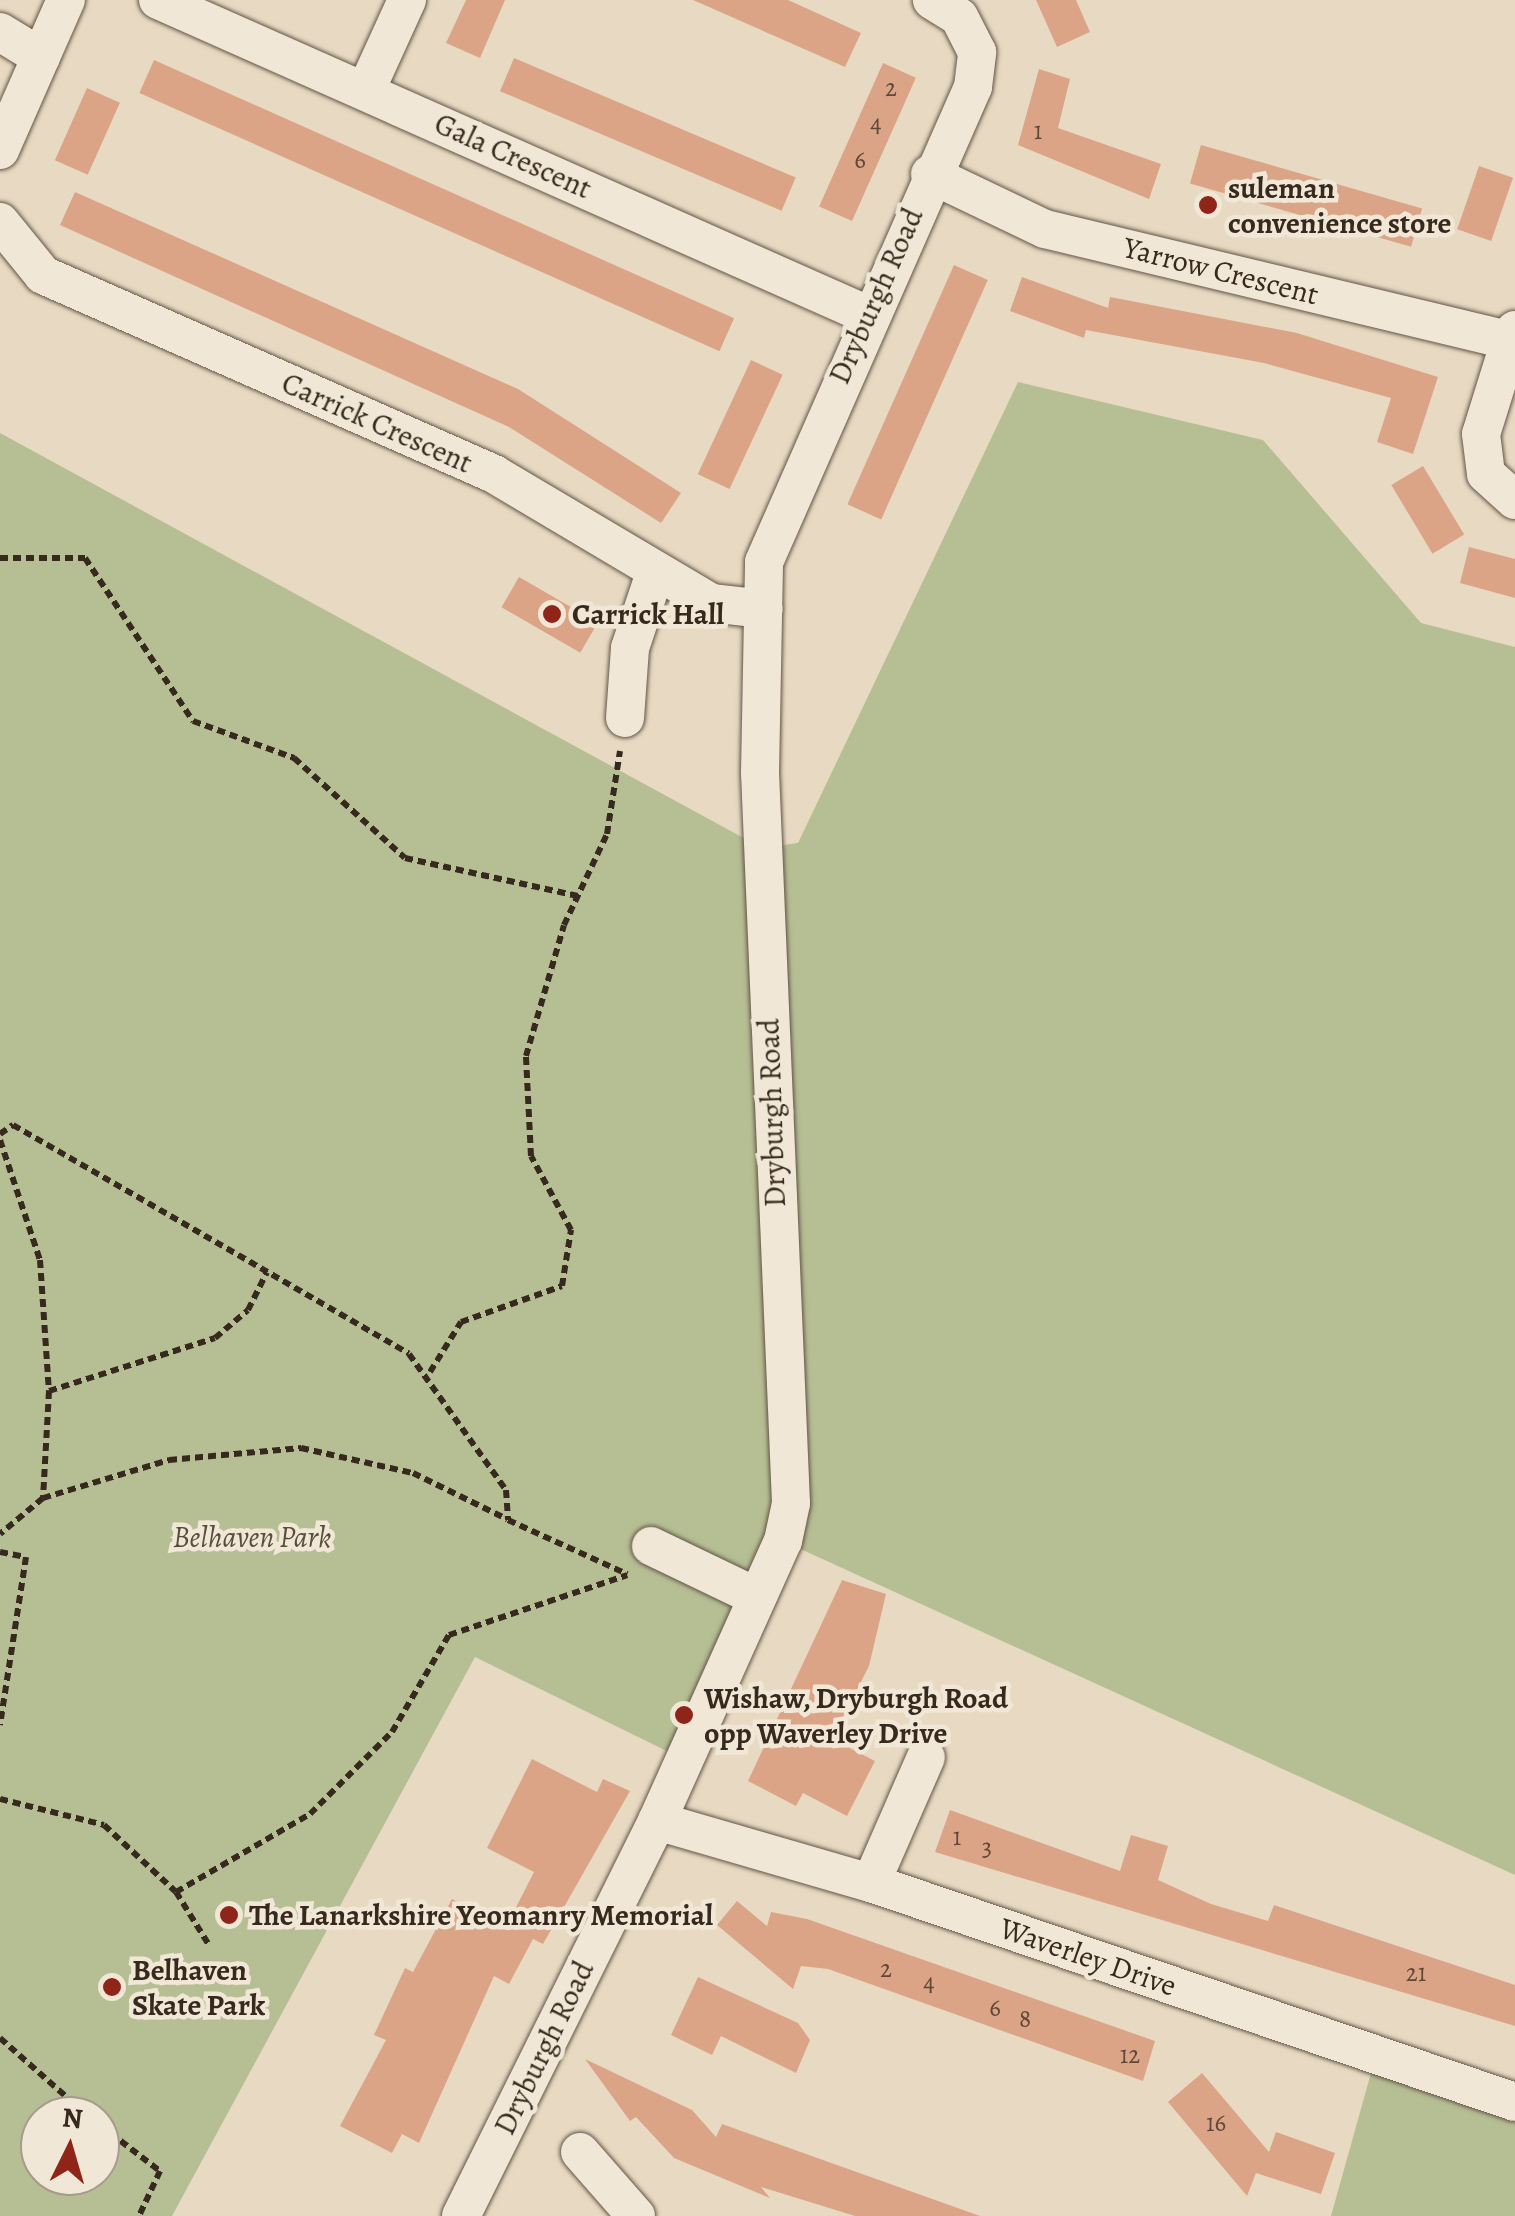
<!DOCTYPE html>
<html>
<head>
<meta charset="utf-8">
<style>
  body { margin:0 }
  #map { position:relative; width:1515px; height:2216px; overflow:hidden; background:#e8dac2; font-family:Alegreya,serif }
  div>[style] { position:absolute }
  .green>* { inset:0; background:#b6bf93 }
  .building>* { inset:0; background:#dba487; transform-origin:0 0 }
  .path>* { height:6px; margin-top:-3px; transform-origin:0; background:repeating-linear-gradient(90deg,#37291e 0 8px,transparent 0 13px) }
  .roads { filter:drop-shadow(0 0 2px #635547) drop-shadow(0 0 2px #635547) }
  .minor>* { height:38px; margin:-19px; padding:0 19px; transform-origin:19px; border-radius:19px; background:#f0e7d7 }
  .dots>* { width:28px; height:28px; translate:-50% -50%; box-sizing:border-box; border:5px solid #f0e7d7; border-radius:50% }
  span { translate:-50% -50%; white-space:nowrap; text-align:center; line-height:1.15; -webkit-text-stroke:9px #f0e7d7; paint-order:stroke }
  .number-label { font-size:25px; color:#604838 }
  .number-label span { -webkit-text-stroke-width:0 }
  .street-label { font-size:30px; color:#37291e }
  .poi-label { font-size:30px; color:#37291e; font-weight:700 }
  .left { translate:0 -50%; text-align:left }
  .park-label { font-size:30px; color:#574e3b; font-style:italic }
  .north { position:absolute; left:20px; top:2096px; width:100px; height:100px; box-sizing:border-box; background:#f0e7d7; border:2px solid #a69b8d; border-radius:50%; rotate:5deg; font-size:28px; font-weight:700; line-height:40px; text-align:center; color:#37291e }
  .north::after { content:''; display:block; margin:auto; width:35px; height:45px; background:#8f2418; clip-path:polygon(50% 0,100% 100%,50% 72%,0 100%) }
</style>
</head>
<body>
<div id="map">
  <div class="green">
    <i style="clip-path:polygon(evenodd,1018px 382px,1263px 440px,1421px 623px,1515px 647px,1515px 1875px,783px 1541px,683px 1759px,475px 1657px,172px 2216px,0 2216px,0 433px,762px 848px,798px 843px,1018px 382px,40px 2116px,100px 2116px,100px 2176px,40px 2176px,40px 2116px)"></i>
    <i style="clip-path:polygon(1376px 2055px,1515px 2102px,1515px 2216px,1331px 2216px)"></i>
  </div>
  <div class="building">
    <i style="clip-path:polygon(466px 0,505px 0,480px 58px,446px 43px)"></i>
    <i style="clip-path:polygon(693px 0,788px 0,861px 33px,845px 67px)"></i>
    <i style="clip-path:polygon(1036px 0,1076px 0,1090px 32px,1057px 47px)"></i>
    <i style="left:514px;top:58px;width:306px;height:36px;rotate:23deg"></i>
    <i style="left:154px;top:60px;width:635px;height:36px;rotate:24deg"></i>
    <i style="left:883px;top:63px;width:36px;height:157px;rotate:24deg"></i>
    <i style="clip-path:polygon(1039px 69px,1070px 79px,1058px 128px,1161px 164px,1149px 199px,1018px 145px)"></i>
    <i style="left:87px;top:88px;width:36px;height:79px;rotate:24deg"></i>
    <i style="left:1201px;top:145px;width:230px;height:40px;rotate:16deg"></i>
    <i style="left:1479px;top:166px;width:36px;height:67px;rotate:19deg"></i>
    <i style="clip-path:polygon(75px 192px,518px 389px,681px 493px,661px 523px,509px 427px,60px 225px)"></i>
    <i style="left:954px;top:265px;width:37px;height:262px;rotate:24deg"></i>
    <i style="clip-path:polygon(1022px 277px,1108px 308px,1110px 297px,1297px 333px,1438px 377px,1413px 454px,1377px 442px,1391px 398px,1264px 363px,1086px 330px,1084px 338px,1010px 311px)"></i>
    <i style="left:751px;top:360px;width:35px;height:126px;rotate:25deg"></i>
    <i style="left:1423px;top:466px;width:80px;height:37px;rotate:59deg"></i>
    <i style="clip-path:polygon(1469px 547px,1515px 559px,1515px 598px,1460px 583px)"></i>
    <i style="left:519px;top:577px;width:91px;height:35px;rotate:30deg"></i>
    <i style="clip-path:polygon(842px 1580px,886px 1594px,869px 1666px,832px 1739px,875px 1761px,847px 1816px,803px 1793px,796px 1806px,748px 1781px)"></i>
    <i style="clip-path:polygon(532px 1759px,597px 1792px,603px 1779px,630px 1791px,543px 1944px,533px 1939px,509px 1984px,494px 1976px,419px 2143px,402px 2134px,392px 2153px,340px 2126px,386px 2040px,374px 2035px,405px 1968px,413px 1972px,452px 1899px,506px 1927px,534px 1872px,487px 1848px)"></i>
    <i style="clip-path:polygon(950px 1810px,1120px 1871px,1131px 1835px,1168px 1846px,1158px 1880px,1211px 1904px,1268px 1921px,1274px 1905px,1515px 1985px,1515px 2026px,935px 1852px)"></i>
    <i style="clip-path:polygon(737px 1901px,767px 1926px,771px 1912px,807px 1919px,1155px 2041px,1143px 2081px,828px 1969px,801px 1966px,793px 1989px,717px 1925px)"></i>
    <i style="clip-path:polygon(698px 1977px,798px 2023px,810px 2040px,796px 2073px,721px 2036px,712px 2055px,671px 2035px)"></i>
    <i style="clip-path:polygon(585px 2059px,692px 2110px,716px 2137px,722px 2124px,980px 2216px,855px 2216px,761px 2187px,770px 2198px,674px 2158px,636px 2117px,630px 2121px)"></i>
    <i style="clip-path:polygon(1202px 2073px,1269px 2152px,1276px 2132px,1335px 2153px,1321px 2194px,1256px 2173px,1247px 2196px,1168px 2102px)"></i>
  </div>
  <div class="path">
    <i style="left:0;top:558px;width:85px"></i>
    <i style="left:85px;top:558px;width:196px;rotate:56.5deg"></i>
    <i style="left:193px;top:721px;width:108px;rotate:20.1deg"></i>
    <i style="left:294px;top:758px;width:149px;rotate:42deg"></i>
    <i style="left:405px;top:858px;width:177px;rotate:12.4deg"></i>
    <i style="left:0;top:1134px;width:16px;rotate:-35deg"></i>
    <i style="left:13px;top:1125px;width:457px;rotate:30deg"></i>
    <i style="left:409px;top:1354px;width:167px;rotate:54.5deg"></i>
    <i style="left:506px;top:1490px;width:30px;rotate:86deg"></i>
    <i style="left:508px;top:1520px;width:131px;rotate:24.4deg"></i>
    <i style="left:0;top:1140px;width:126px;rotate:71.6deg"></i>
    <i style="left:40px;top:1260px;width:131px;rotate:86.1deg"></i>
    <i style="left:49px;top:1391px;width:107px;rotate:93.2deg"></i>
    <i style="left:43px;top:1498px;width:56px;rotate:140.1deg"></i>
    <i style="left:430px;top:1372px;width:59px;rotate:-58.2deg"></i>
    <i style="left:461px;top:1322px;width:107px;rotate:-19.6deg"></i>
    <i style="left:562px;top:1286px;width:57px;rotate:-80.9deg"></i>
    <i style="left:571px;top:1230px;width:84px;rotate:-118.4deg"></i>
    <i style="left:531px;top:1156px;width:100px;rotate:-92.9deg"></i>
    <i style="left:526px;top:1056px;width:136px;rotate:-73.8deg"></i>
    <i style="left:564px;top:925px;width:101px;rotate:-64.7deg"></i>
    <i style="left:607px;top:834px;width:84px;rotate:-81.1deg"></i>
    <i style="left:49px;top:1391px;width:174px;rotate:-17.7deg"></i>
    <i style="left:215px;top:1338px;width:43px;rotate:-40.3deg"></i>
    <i style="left:248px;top:1310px;width:42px;rotate:-63.4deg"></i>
    <i style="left:43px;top:1498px;width:132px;rotate:-16.8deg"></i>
    <i style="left:169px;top:1460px;width:133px;rotate:-5.2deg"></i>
    <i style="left:301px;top:1448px;width:115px;rotate:12.6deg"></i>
    <i style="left:413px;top:1473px;width:105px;rotate:26.1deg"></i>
    <i style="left:0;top:1552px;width:26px;rotate:11deg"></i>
    <i style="left:26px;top:1557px;width:170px;rotate:98.8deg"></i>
    <i style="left:0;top:1799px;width:107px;rotate:14deg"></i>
    <i style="left:104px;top:1825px;width:98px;rotate:42.9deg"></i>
    <i style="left:176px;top:1892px;width:62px;rotate:58.1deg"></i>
    <i style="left:176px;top:1892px;width:155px;rotate:-30.2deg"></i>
    <i style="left:310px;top:1814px;width:116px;rotate:-45deg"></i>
    <i style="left:392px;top:1732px;width:113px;rotate:-59.6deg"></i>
    <i style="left:449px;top:1635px;width:188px;rotate:-18.6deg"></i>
    <i style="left:0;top:2038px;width:118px;rotate:41.6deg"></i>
    <i style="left:100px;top:2125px;width:76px;rotate:37.5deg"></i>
    <i style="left:160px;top:2171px;width:50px;rotate:115deg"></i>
  </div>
  <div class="roads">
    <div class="minor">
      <i style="left:158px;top:0;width:777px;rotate:23.93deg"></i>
      <i style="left:0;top:32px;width:48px;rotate:31.4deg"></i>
      <i style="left:366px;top:90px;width:99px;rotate:-65.5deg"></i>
      <i style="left:0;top:150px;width:164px;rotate:-66.3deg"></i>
      <i style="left:930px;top:174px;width:127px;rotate:25.6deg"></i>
      <i style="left:1045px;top:229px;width:478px;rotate:13.5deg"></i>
      <i style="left:1510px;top:341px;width:12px;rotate:-66deg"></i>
      <i style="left:0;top:222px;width:68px;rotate:50.9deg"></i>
      <i style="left:43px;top:275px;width:493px;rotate:23.8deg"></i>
      <i style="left:494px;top:474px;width:252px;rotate:30.7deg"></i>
      <i style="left:711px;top:603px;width:53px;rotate:6.5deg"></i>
      <i style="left:1510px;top:341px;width:97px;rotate:107.3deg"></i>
      <i style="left:1481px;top:434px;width:40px;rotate:82.9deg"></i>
      <i style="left:1486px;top:474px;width:39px;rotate:42deg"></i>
      <i style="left:625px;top:718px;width:70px;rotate:-85.9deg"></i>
      <i style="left:630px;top:648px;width:79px;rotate:-71.6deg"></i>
      <i style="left:651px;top:1546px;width:118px;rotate:25.7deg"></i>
      <i style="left:657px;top:1821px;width:223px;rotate:16.2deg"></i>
      <i style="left:871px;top:1883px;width:680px;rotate:18.78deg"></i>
      <i style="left:871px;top:1883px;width:137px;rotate:-66.4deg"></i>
      <i style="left:580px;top:2152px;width:85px;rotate:48.8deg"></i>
      <i style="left:461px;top:2216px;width:441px;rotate:-63.6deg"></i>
      <i style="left:657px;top:1821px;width:307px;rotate:-65.8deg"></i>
      <i style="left:783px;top:1541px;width:39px;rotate:-78deg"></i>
      <i style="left:791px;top:1503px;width:731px;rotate:-92.43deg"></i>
      <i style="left:760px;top:773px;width:211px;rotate:-88.9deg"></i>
      <i style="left:764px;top:562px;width:519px;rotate:-66.25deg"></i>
      <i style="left:973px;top:87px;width:35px;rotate:-83deg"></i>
      <i style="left:977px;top:52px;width:39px;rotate:-117deg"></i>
      <i style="left:959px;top:17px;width:32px;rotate:-148deg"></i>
    </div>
  </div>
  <div class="dots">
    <i style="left:1208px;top:205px;background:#8f2418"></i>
    <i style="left:552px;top:614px;background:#8f2418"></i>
    <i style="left:684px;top:1715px;background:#8f2418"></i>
    <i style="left:229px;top:1915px;background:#8f2418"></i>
    <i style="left:112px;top:1987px;background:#8f2418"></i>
  </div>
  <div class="number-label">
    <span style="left:891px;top:88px">2</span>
    <span style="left:876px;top:124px">4</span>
    <span style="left:1038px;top:131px">1</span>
    <span style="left:860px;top:160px">6</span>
    <span style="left:957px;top:1837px">1</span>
    <span style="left:987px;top:1847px">3</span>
    <span style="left:886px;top:1969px">2</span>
    <span style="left:1416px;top:1973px">21</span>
    <span style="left:929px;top:1983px">4</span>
    <span style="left:995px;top:2008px">6</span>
    <span style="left:1025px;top:2019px">8</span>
    <span style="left:1130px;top:2055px">12</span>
    <span style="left:1216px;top:2123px">16</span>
  </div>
  <div class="street-label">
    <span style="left:513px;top:156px;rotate:24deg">Gala Crescent</span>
    <span style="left:1221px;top:271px;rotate:14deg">Yarrow Crescent</span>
    <span style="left:876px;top:296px;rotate:-66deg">Dryburgh Road</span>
    <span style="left:377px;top:423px;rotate:24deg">Carrick Crescent</span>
    <span style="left:772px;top:1113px;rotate:-92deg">Dryburgh Road</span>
    <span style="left:1088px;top:1957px;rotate:19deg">Waverley Drive</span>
    <span style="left:544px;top:2048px;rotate:-64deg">Dryburgh Road</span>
  </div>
  <div class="poi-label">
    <span class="left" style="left:1228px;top:205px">suleman<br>convenience store</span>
    <span class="left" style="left:572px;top:614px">Carrick Hall</span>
    <span class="left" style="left:704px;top:1715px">Wishaw, Dryburgh Road<br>opp Waverley Drive</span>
    <span class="left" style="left:249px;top:1915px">The Lanarkshire Yeomanry Memorial</span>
    <span class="left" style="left:132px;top:1987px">Belhaven<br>Skate Park</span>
  </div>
  <div class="park-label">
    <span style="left:252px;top:1537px">Belhaven Park</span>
  </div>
  <div class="north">N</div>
</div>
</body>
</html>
